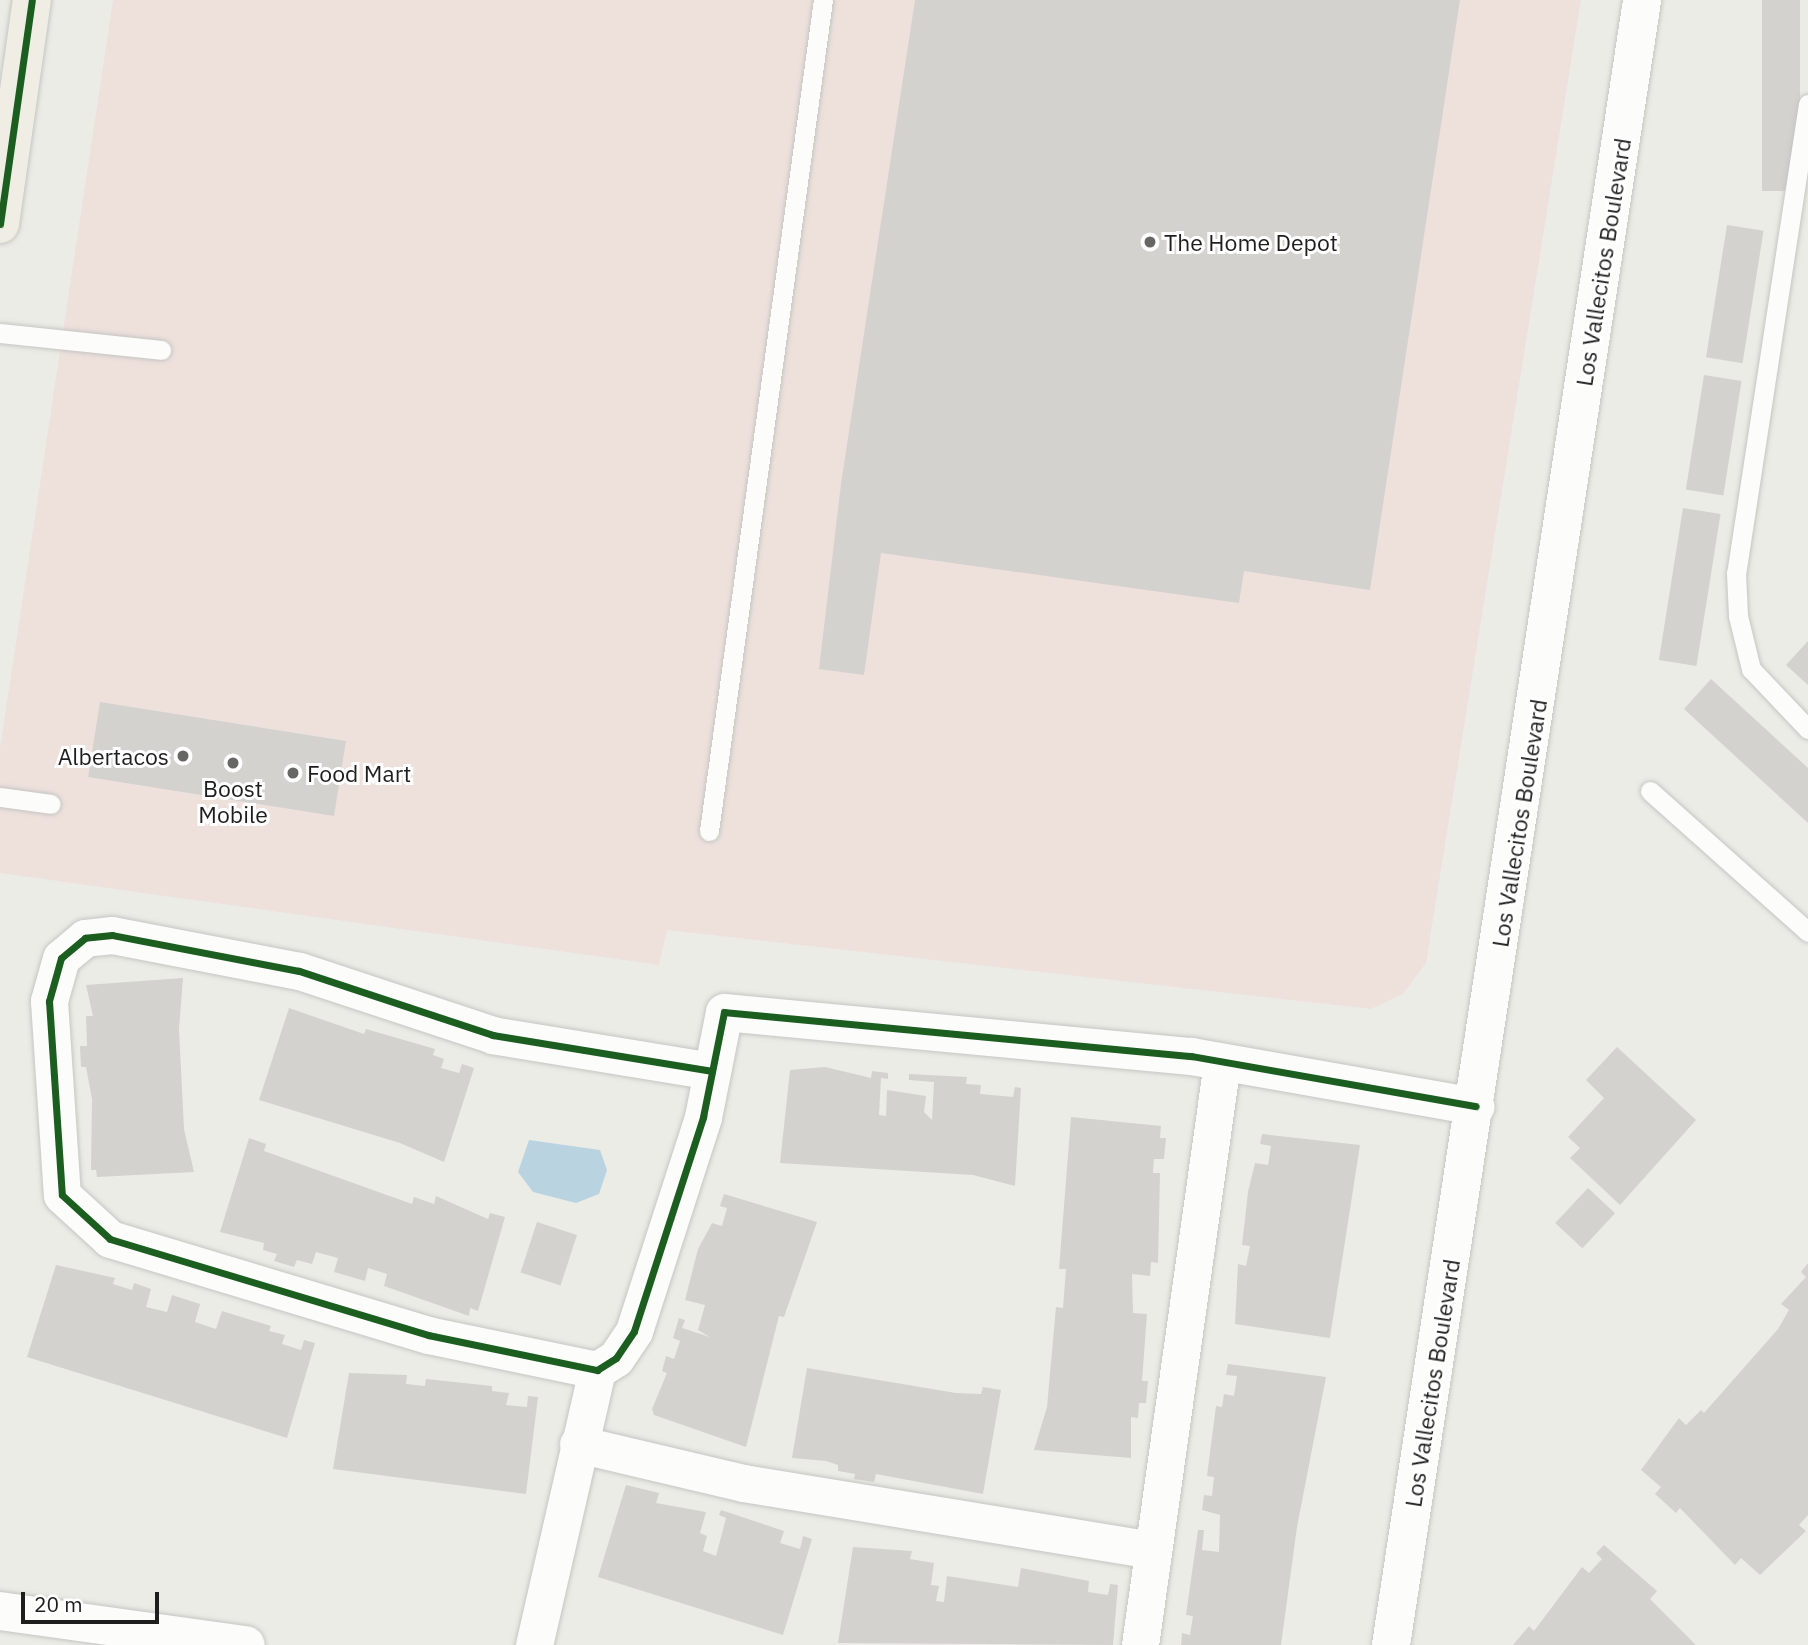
<!DOCTYPE html>
<html>
<head>
<meta charset="utf-8">
<style>
  body { margin:0 }
  #map { position:relative; width:1808px; height:1645px; overflow:hidden; background:#ecece7; font-family:"IBM Plex Sans",sans-serif }
  div>[style] { position:absolute }
  .commercial>* { inset:0; background:#eee1dc }
  .water>* { inset:0; background:#bad3e0 }
  .building>* { inset:0; background:#d3d2ce; transform-origin:0 0 }
  .roads { filter:drop-shadow(0 0 2px #c5c5c3) drop-shadow(0 0 2px #c5c5c3) }
  .service>* { height:19px; margin:-9.5px; padding:0 9.5px; transform-origin:9.5px; border-radius:9.5px; background:#fcfcfb }
  .minor>* { height:37px; margin:-18.5px; padding:0 18.5px; transform-origin:18.5px; border-radius:18.5px; background:#fcfcfb }
  .tertiary>* { height:38px; margin:-19px; padding:0 19px; transform-origin:19px; border-radius:19px; background:#fcfcfb }
  .primary>* { height:38px; margin:-19px; padding:0 19px; transform-origin:19px; border-radius:19px; background:#f0ede4 }
  .cycleway>* { height:7px; margin:-3.5px; padding:0 3.5px; transform-origin:3.5px; border-radius:3.5px; background:#1b5e20 }
  .dots>* { width:19px; height:19px; translate:-50% -50%; box-sizing:border-box; border:4px solid #fff; border-radius:50% }
  span { translate:-50% -50%; white-space:nowrap; text-align:center; line-height:1.15; -webkit-text-stroke:6px #fff; paint-order:stroke }
  .poi-label { font-size:23px; color:#1e1e1e }
  .left { translate:0 -50%; text-align:left }
  .right { translate:-100% -50%; text-align:right }
  .street-label { font-size:23px; color:#1e1e1e }
  .scale { position:absolute; left:21px; top:1592px; width:138px; height:32px; box-sizing:border-box; border:4px solid #1e1e1e; border-top:0; padding-left:9px; font-size:21px; line-height:24px; white-space:nowrap; color:#1e1e1e; -webkit-text-stroke:5px #fff; paint-order:stroke }
</style>
</head>
<body>
<div id="map">
  <div class="commercial">
    <i style="clip-path:polygon(113px 0,1581px 0,1426px 963px,1403px 994px,1371px 1009px,667px 930px,659px 965px,0 873px,0 748px)"></i>
  </div>
  <div class="water">
    <i style="clip-path:polygon(529px 1140px,600px 1150px,607px 1170px,599px 1194px,576px 1203px,533px 1192px,518px 1172px)"></i>
  </div>
  <div class="building">
    <i style="clip-path:polygon(915px 0,1460px 0,1370px 590px,1244px 571px,1239px 603px,881px 553px,864px 675px,819px 669px,841px 484px)"></i>
    <i style="left:1762px;top:0;width:38px;height:191px"></i>
    <i style="left:1727px;top:225px;width:37px;height:134px;rotate:9deg"></i>
    <i style="left:1704px;top:375px;width:38px;height:116px;rotate:9deg"></i>
    <i style="left:1683px;top:508px;width:38px;height:154px;rotate:9deg"></i>
    <i style="clip-path:polygon(1808px 641px,1808px 685px,1786px 665px)"></i>
    <i style="clip-path:polygon(1711px 679px,1808px 768px,1808px 823px,1684px 709px)"></i>
    <i style="left:100px;top:702px;width:249px;height:76px;rotate:9deg"></i>
    <i style="clip-path:polygon(183px 978px,179px 1029px,184px 1129px,194px 1172px,97px 1177px,96px 1170px,91px 1170px,92px 1099px,86px 1067px,81px 1067px,80px 1046px,87px 1046px,86px 1016px,93px 1016px,86px 985px)"></i>
    <i style="clip-path:polygon(289px 1008px,364px 1034px,366px 1029px,435px 1049px,433px 1055px,444px 1059px,441px 1068px,459px 1073px,462px 1064px,474px 1068px,444px 1162px,400px 1143px,259px 1100px)"></i>
    <i style="clip-path:polygon(1617px 1047px,1696px 1120px,1620px 1205px,1570px 1158px,1580px 1148px,1568px 1137px,1604px 1098px,1586px 1080px)"></i>
    <i style="clip-path:polygon(825px 1067px,871px 1078px,872px 1071px,888px 1073px,888px 1079px,881px 1078px,879px 1115px,886px 1116px,887px 1090px,926px 1096px,924px 1112px,932px 1120px,934px 1082px,909px 1080px,909px 1074px,967px 1077px,966px 1084px,981px 1085px,980px 1094px,1013px 1097px,1015px 1087px,1021px 1088px,1015px 1186px,973px 1175px,780px 1163px,790px 1070px)"></i>
    <i style="clip-path:polygon(1071px 1117px,1161px 1126px,1160px 1138px,1166px 1138px,1164px 1159px,1154px 1159px,1153px 1173px,1160px 1173px,1158px 1263px,1151px 1262px,1150px 1276px,1132px 1274px,1133px 1313px,1147px 1314px,1142px 1381px,1148px 1381px,1146px 1403px,1139px 1403px,1138px 1418px,1131px 1417px,1131px 1458px,1034px 1450px,1047px 1407px,1056px 1307px,1063px 1308px,1066px 1269px,1059px 1269px)"></i>
    <i style="clip-path:polygon(1262px 1134px,1360px 1145px,1330px 1338px,1235px 1324px,1238px 1264px,1246px 1266px,1250px 1246px,1242px 1245px,1248px 1192px,1255px 1163px,1268px 1165px,1271px 1146px,1260px 1144px)"></i>
    <i style="clip-path:polygon(249px 1138px,266px 1144px,264px 1151px,412px 1204px,414px 1197px,434px 1204px,436px 1196px,488px 1219px,490px 1213px,505px 1217px,478px 1311px,470px 1308px,469px 1316px,384px 1286px,387px 1274px,368px 1268px,365px 1281px,334px 1272px,338px 1258px,316px 1252px,312px 1264px,297px 1260px,294px 1267px,274px 1261px,277px 1254px,263px 1250px,264px 1243px,220px 1232px)"></i>
    <i style="left:1588px;top:1188px;width:37px;height:48px;rotate:43deg"></i>
    <i style="clip-path:polygon(724px 1194px,817px 1222px,784px 1317px,779px 1316px,746px 1447px,654px 1415px,652px 1409px,667px 1373px,662px 1371px,666px 1356px,674px 1359px,680px 1341px,673px 1338px,679px 1318px,685px 1320px,682px 1328px,710px 1337px,698px 1330px,705px 1305px,685px 1300px,698px 1249px,712px 1223px,722px 1226px,727px 1208px,720px 1206px)"></i>
    <i style="left:537px;top:1222px;width:42px;height:53px;rotate:18deg"></i>
    <i style="clip-path:polygon(1808px 1263px,1808px 1515px,1799px 1525px,1806px 1531px,1760px 1575px,1741px 1558px,1735px 1565px,1680px 1508px,1676px 1513px,1655px 1494px,1661px 1487px,1641px 1470px,1679px 1418px,1686px 1425px,1701px 1410px,1704px 1413px,1778px 1329px,1789px 1310px,1781px 1304px,1806px 1277px,1801px 1272px)"></i>
    <i style="clip-path:polygon(56px 1265px,115px 1278px,113px 1284px,132px 1290px,134px 1283px,151px 1289px,146px 1307px,167px 1312px,172px 1295px,200px 1304px,195px 1322px,216px 1329px,222px 1311px,271px 1326px,269px 1331px,285px 1335px,282px 1344px,301px 1350px,304px 1340px,315px 1343px,287px 1438px,27px 1357px)"></i>
    <i style="clip-path:polygon(1228px 1364px,1326px 1377px,1297px 1527px,1281px 1645px,1181px 1645px,1182px 1633px,1190px 1635px,1193px 1616px,1186px 1615px,1198px 1530px,1204px 1530px,1202px 1550px,1219px 1552px,1220px 1515px,1202px 1510px,1204px 1495px,1212px 1496px,1214px 1477px,1207px 1476px,1216px 1406px,1222px 1407px,1224px 1394px,1234px 1396px,1237px 1376px,1226px 1375px)"></i>
    <i style="clip-path:polygon(807px 1368px,956px 1393px,981px 1394px,983px 1387px,1001px 1390px,983px 1494px,876px 1474px,874px 1482px,854px 1479px,855px 1474px,838px 1471px,838px 1465px,826px 1461px,792px 1458px)"></i>
    <i style="clip-path:polygon(349px 1373px,407px 1375px,406px 1384px,425px 1386px,426px 1379px,492px 1386px,492px 1391px,509px 1393px,506px 1405px,527px 1407px,528px 1396px,538px 1397px,526px 1494px,333px 1469px)"></i>
    <i style="clip-path:polygon(626px 1485px,659px 1493px,656px 1503px,706px 1512px,700px 1533px,707px 1536px,703px 1551px,716px 1556px,726px 1518px,719px 1515px,721px 1510px,784px 1531px,780px 1543px,800px 1549px,803px 1536px,812px 1539px,783px 1635px,598px 1577px)"></i>
    <i style="clip-path:polygon(1604px 1545px,1657px 1591px,1650px 1599px,1696px 1645px,1513px 1645px,1529px 1626px,1534px 1631px,1582px 1567px,1589px 1573px,1602px 1559px,1596px 1553px)"></i>
    <i style="clip-path:polygon(853px 1547px,912px 1551px,910px 1559px,934px 1563px,931px 1585px,939px 1586px,936px 1601px,944px 1602px,947px 1576px,1018px 1587px,1021px 1568px,1089px 1581px,1088px 1592px,1108px 1595px,1110px 1584px,1118px 1585px,1113px 1645px,838px 1643px)"></i>
  </div>
  <div class="roads">
    <div class="service">
      <i style="left:1808px;top:104px;width:474px;rotate:98.7deg"></i>
      <i style="left:1736px;top:573px;width:43px;rotate:87.3deg"></i>
      <i style="left:1738px;top:616px;width:55px;rotate:76.2deg"></i>
      <i style="left:1751px;top:669px;width:83px;rotate:46.5deg"></i>
      <i style="left:0;top:333px;width:162px;rotate:6deg"></i>
      <i style="left:1650px;top:791px;width:212px;rotate:41.7deg"></i>
      <i style="left:0;top:797px;width:51px;rotate:7.8deg"></i>
      <i style="left:709px;top:831px;width:839px;rotate:-82.19deg"></i>
    </div>
    <div class="minor">
      <i style="left:712px;top:1071px;width:222px;rotate:-170.7deg"></i>
      <i style="left:493px;top:1035px;width:204px;rotate:-161.7deg"></i>
      <i style="left:299px;top:971px;width:190px;rotate:-169.1deg"></i>
      <i style="left:112px;top:935px;width:27px;rotate:174deg"></i>
      <i style="left:85px;top:938px;width:31px;rotate:140deg"></i>
      <i style="left:61px;top:958px;width:45px;rotate:105.6deg"></i>
      <i style="left:49px;top:1001px;width:194px;rotate:86.2deg"></i>
      <i style="left:62px;top:1195px;width:65px;rotate:42.5deg"></i>
      <i style="left:110px;top:1239px;width:332px;rotate:16.8deg"></i>
      <i style="left:428px;top:1335px;width:173px;rotate:11.7deg"></i>
      <i style="left:597px;top:1370px;width:22px;rotate:-32deg"></i>
      <i style="left:616px;top:1358px;width:32px;rotate:-56deg"></i>
      <i style="left:634px;top:1331px;width:225px;rotate:-72.1deg"></i>
      <i style="left:703px;top:1117px;width:107px;rotate:-78.7deg"></i>
      <i style="left:724px;top:1012px;width:469px;rotate:5.4deg"></i>
      <i style="left:1191px;top:1056px;width:289px;rotate:10deg"></i>
      <i style="left:578px;top:1444px;width:170px;rotate:13.3deg"></i>
      <i style="left:743px;top:1483px;width:415px;rotate:9.3deg"></i>
      <i style="left:534px;top:1645px;width:282px;rotate:-77.1deg"></i>
      <i style="left:1140px;top:1645px;width:589px;rotate:-81.99deg"></i>
    </div>
    <div class="tertiary">
      <i style="left:0;top:1611px;width:248px;rotate:7.9deg"></i>
      <i style="left:1391px;top:1645px;width:1664px;rotate:-81.32deg"></i>
    </div>
    <div class="primary">
      <i style="left:0;top:224px;width:226px;rotate:-81.9deg"></i>
    </div>
  </div>
  <div class="cycleway">
    <i style="left:0;top:224px;width:226px;rotate:-81.9deg"></i>
    <i style="left:712px;top:1071px;width:222px;rotate:-170.7deg"></i>
    <i style="left:493px;top:1035px;width:204px;rotate:-161.7deg"></i>
    <i style="left:299px;top:971px;width:190px;rotate:-169.1deg"></i>
    <i style="left:112px;top:935px;width:27px;rotate:174deg"></i>
    <i style="left:85px;top:938px;width:31px;rotate:140deg"></i>
    <i style="left:61px;top:958px;width:45px;rotate:105.6deg"></i>
    <i style="left:49px;top:1001px;width:194px;rotate:86.2deg"></i>
    <i style="left:62px;top:1195px;width:65px;rotate:42.5deg"></i>
    <i style="left:110px;top:1239px;width:332px;rotate:16.8deg"></i>
    <i style="left:428px;top:1335px;width:173px;rotate:11.7deg"></i>
    <i style="left:597px;top:1370px;width:22px;rotate:-32deg"></i>
    <i style="left:616px;top:1358px;width:32px;rotate:-56deg"></i>
    <i style="left:634px;top:1331px;width:225px;rotate:-72.1deg"></i>
    <i style="left:703px;top:1117px;width:107px;rotate:-78.7deg"></i>
    <i style="left:724px;top:1012px;width:469px;rotate:5.4deg"></i>
    <i style="left:1191px;top:1056px;width:289px;rotate:10deg"></i>
  </div>
  <div class="dots">
    <i style="left:1150px;top:242px;background:#666664"></i>
    <i style="left:183px;top:756px;background:#666664"></i>
    <i style="left:233px;top:763px;background:#666664"></i>
    <i style="left:293px;top:773px;background:#666664"></i>
  </div>
  <div class="poi-label">
    <span class="left" style="left:1164px;top:242px">The Home Depot</span>
    <span class="right" style="left:169px;top:756px">Albertacos</span>
    <span class="left" style="left:307px;top:773px">Food Mart</span>
    <span style="left:233px;top:801px">Boost<br>Mobile</span>
  </div>
  <div class="street-label">
    <span style="left:1603px;top:262px;rotate:-81deg">Los Vallecitos Boulevard</span>
    <span style="left:1519px;top:823px;rotate:-81deg">Los Vallecitos Boulevard</span>
    <span style="left:1432px;top:1383px;rotate:-81deg">Los Vallecitos Boulevard</span>
  </div>
  <div class="scale">20 m</div>
</div>
</body>
</html>
